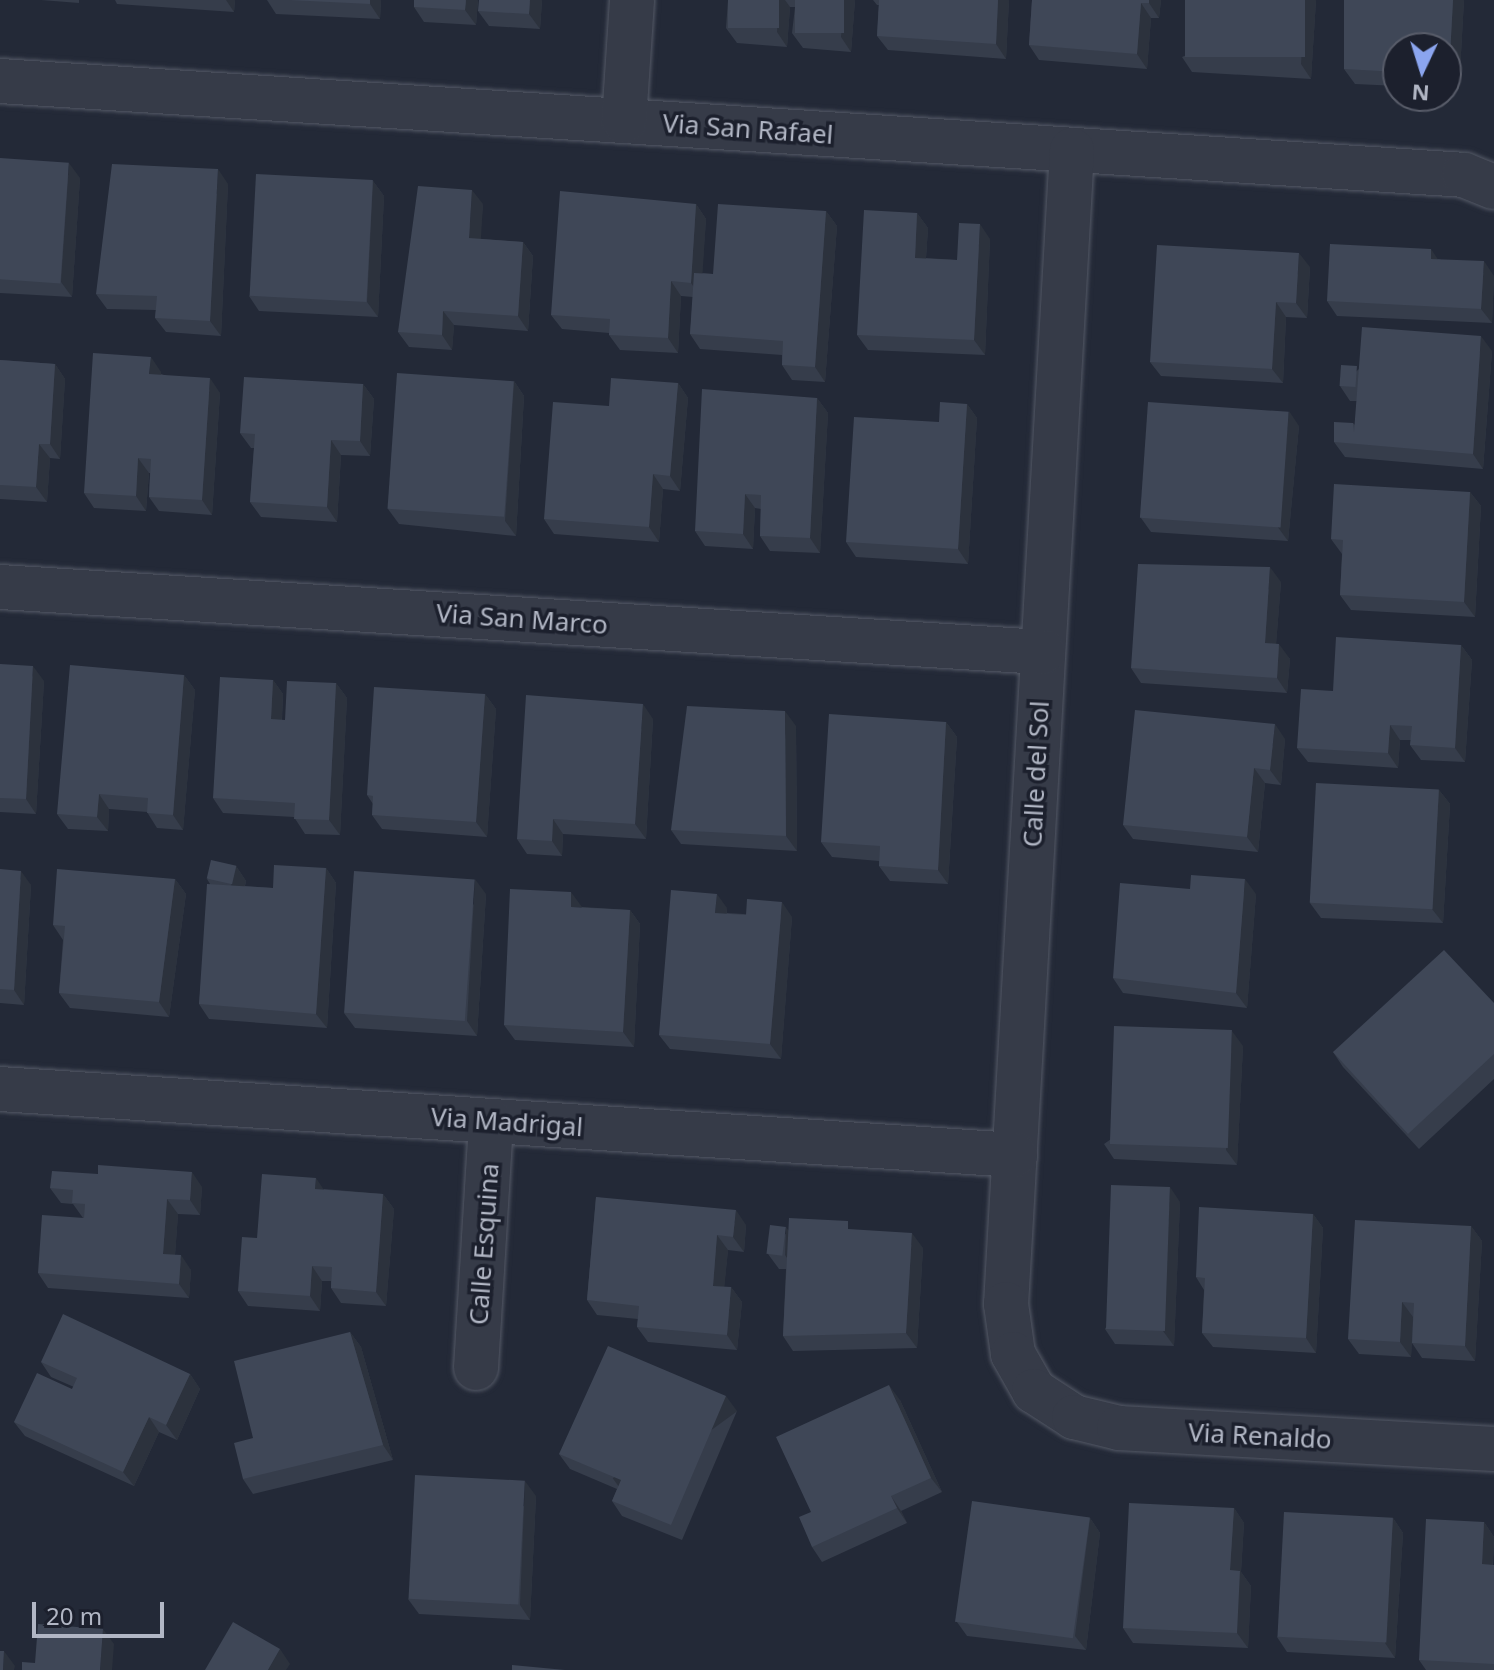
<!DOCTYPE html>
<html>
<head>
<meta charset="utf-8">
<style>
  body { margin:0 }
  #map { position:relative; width:1494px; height:1670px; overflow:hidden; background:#232937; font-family:"Noto Sans",sans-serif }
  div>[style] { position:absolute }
  .roads { filter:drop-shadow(0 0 2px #545966) drop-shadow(0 0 2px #545966) }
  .minor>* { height:44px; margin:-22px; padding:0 22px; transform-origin:22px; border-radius:22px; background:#363b48 }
  .wall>* { inset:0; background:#363d4b }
  .shaded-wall>* { inset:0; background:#2c323d; transform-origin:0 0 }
  .building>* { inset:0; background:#3f4757; transform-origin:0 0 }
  span { translate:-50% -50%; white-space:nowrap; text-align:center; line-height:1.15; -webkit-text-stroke:7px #1c202d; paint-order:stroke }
  .street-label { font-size:26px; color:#b1b6c4 }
  .north { position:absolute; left:1382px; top:32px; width:80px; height:80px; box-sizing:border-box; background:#1c202d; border:2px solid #585c69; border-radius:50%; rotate:184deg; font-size:22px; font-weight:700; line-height:32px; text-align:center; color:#b1b6c4 }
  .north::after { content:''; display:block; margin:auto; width:28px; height:36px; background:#8ba5ef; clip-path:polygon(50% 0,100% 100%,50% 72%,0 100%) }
  .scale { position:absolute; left:32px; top:1602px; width:132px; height:36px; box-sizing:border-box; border:4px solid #b1b6c4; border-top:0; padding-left:10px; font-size:24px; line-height:28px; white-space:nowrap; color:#b1b6c4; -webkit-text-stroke:6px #1c202d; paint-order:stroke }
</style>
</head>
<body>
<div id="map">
  <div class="roads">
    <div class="minor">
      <i style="left:0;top:81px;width:1467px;rotate:3.67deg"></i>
      <i style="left:1464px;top:175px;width:32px;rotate:22deg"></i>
      <i style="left:624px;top:121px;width:121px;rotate:-86.2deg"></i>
      <i style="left:1072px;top:150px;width:1156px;rotate:93.27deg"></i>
      <i style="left:1006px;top:1304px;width:50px;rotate:82deg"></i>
      <i style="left:1013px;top:1354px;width:43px;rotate:60.4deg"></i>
      <i style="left:1034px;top:1391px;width:48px;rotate:33deg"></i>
      <i style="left:1074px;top:1417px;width:46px;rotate:13.7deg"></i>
      <i style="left:1119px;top:1428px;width:376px;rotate:3.2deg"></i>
      <i style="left:0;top:587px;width:1045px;rotate:3.57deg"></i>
      <i style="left:0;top:1089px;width:1017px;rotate:3.72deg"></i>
      <i style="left:476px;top:1368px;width:247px;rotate:-86.5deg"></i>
    </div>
  </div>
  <div class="wall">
    <i style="clip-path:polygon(41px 0,79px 0,79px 3px)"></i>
    <i style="clip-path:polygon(115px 0,235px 0,234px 12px,117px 4px)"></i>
    <i style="clip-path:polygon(267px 0,381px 0,380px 19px,276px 14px)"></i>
    <i style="clip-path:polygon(478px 0,476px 25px,424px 22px,414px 7px)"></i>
    <i style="clip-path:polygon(542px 0,540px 29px,489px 26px,478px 11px)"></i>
    <i style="clip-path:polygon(728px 0,855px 0,851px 52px,803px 48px,792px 33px,795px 7px,790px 7px,787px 47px,737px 43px,726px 28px)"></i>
    <i style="clip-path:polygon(873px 0,1009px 0,1006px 59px,888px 50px,877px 36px,879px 5px,877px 5px)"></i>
    <i style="clip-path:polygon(1032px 0,1161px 0,1159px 18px,1151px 18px,1147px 69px,1039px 60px,1029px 45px)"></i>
    <i style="clip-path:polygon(1316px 0,1311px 79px,1192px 72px,1182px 57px)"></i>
    <i style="clip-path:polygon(1344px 0,1464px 0,1459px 89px,1446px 88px,1446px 48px,1398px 48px,1398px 86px,1355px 84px,1344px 69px)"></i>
    <i style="clip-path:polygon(0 158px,80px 178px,72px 297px,0 293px)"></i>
    <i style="clip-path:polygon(373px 181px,384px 196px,378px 317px,259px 311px,249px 296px)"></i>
    <i style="clip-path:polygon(228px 184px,221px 336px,166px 332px,155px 318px,156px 310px,107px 309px,96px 294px)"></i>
    <i style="clip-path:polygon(483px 204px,480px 239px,523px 242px,533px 256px,528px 331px,454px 325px,452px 350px,409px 347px,398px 332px)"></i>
    <i style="clip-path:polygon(696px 204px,706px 219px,702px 273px,713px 274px,826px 211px,837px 226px,825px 382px,792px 380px,782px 365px,782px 355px,700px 349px,690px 334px,693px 297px,681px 296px,678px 353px,620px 350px,609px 335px,609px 333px,562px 329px,551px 315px)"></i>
    <i style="clip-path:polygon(917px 213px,928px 228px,926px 258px,957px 260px,990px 239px,985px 355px,868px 350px,857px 335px)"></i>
    <i style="clip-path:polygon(1438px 259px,1494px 276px,1492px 323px,1337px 316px,1327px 301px)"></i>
    <i style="clip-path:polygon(1310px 267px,1307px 318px,1286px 317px,1283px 383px,1161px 376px,1150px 362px)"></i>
    <i style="clip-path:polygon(1492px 351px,1483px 469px,1345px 457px,1334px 442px,1353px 423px,1355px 425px,1357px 401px,1350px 401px,1340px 386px,1359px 369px)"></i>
    <i style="clip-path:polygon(0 360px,55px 364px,65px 379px,60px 459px,50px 458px,47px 502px,0 499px)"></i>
    <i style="clip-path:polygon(161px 372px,161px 374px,220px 393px,212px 515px,159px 511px,149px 497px,150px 473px,149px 473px,146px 511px,94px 508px,84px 493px)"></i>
    <i style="clip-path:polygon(514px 381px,524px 396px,516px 536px,399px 524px,388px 509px)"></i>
    <i style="clip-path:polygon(678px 383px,688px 398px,680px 491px,663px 489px,659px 542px,554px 534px,544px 519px,609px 406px)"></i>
    <i style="clip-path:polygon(363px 384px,374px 399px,370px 456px,341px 455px,337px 522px,261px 517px,250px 502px,254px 448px,251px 448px,240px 433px)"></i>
    <i style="clip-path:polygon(817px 398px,828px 413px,820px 553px,770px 551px,760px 536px,761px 509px,755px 508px,753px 549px,705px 546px,695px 531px)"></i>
    <i style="clip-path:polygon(967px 404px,977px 418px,968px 564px,856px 557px,846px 542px,939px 422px)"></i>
    <i style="clip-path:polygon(1299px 426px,1288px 541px,1151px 532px,1141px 518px)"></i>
    <i style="clip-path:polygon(1470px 492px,1481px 506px,1475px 617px,1351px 610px,1340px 595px,1342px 554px,1331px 539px)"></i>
    <i style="clip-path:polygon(1281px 582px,1276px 644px,1290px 659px,1287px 693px,1141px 683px,1131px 668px)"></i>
    <i style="clip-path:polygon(1461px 645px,1472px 660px,1465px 762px,1421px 760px,1410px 745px,1411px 740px,1400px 740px,1398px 768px,1308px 762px,1297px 748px,1333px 691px)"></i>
    <i style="clip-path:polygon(0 664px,44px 681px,36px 814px,0 812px)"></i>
    <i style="clip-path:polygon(184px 675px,195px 690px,183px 830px,157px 828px,147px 812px,109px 809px,108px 831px,68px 829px,57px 814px)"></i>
    <i style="clip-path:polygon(273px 680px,283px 694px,282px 720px,285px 720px,336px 683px,347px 698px,340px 835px,305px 834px,294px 817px,223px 813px,213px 798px)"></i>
    <i style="clip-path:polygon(485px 694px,496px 709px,487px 837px,382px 829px,372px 815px,373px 804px,367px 795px)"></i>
    <i style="clip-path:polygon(653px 719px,646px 839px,563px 834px,562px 856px,527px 854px,517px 839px)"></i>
    <i style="clip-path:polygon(946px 722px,957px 737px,948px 884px,890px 881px,879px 866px,879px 861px,832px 857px,821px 842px)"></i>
    <i style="clip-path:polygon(796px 726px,797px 851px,681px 844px,671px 830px)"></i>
    <i style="clip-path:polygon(1285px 739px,1281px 785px,1265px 783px,1258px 852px,1133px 839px,1123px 825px)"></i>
    <i style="clip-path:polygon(1439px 790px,1450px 804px,1443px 923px,1321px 918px,1310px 903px)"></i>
    <i style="clip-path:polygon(236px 866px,246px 881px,245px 886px,273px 888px,326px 868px,336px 883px,327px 1028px,209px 1019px,199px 1004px,210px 884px,207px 879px)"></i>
    <i style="clip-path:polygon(0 869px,31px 885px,24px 1005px,0 1003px)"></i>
    <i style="clip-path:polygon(175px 879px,186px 894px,169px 1017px,70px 1008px,59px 993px,63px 940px,53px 925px)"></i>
    <i style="clip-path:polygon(1190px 889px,1256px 894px,1247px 1008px,1123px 993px,1113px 978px)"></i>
    <i style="clip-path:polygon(486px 894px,477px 1036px,355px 1028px,344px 1013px)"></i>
    <i style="clip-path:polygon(582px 907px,630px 910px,640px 924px,634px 1047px,515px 1040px,504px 1025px)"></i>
    <i style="clip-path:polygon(727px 908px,727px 913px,792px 917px,781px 1059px,670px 1049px,659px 1035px)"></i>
    <i style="clip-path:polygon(1494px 1003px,1494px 1079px,1419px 1149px,1343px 1067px,1333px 1052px)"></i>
    <i style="clip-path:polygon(1243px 1046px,1237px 1165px,1114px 1159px,1104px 1144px)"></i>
    <i style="clip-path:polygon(202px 1187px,200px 1215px,178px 1214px,175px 1255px,191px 1270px,189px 1298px,48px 1288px,38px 1273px,83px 1218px,73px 1204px,61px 1203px,50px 1188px)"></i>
    <i style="clip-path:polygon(324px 1189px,383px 1194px,394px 1209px,386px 1306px,341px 1303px,331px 1288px,331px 1281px,322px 1281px,320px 1311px,248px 1306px,238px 1291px,257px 1238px)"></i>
    <i style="clip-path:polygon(596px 1197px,746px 1225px,744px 1252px,728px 1250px,724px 1287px,731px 1287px,742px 1302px,737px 1350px,648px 1342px,637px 1327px,638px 1319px,597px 1315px,587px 1300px)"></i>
    <i style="clip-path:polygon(1180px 1202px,1174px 1346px,1115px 1344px,1105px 1329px)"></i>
    <i style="clip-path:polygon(1313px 1214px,1323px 1228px,1316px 1353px,1213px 1347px,1202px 1333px,1204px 1290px,1196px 1277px)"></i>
    <i style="clip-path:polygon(1471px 1226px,1482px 1241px,1475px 1361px,1422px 1358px,1412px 1343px,1413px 1317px,1411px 1357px,1359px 1354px,1348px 1339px)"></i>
    <i style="clip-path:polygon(789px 1230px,854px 1230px,923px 1248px,917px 1348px,793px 1351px,783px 1336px,786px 1269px,779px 1269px,768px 1254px)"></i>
    <i style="clip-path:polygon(350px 1332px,361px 1347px,393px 1460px,253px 1494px,243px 1479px,253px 1438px)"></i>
    <i style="clip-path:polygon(41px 1362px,190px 1374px,200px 1389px,177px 1440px,159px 1432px,134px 1486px,25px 1436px,14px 1422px,72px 1389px,74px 1387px,51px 1377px)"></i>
    <i style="clip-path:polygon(900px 1400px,942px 1492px,901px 1511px,907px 1523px,822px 1562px,812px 1547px,811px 1512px)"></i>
    <i style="clip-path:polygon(737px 1411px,682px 1540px,622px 1516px,612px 1501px,617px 1489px,570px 1469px,559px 1454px)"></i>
    <i style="clip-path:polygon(536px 1496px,530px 1620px,419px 1614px,408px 1599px)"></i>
    <i style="clip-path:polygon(1234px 1508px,1244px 1523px,1241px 1572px,1251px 1586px,1248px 1648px,1133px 1643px,1123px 1628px)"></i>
    <i style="clip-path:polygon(1090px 1518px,1100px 1533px,1086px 1650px,967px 1636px,957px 1622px)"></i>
    <i style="clip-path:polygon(1393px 1518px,1403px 1533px,1395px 1658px,1287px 1652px,1277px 1637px)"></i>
    <i style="clip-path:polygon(1484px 1522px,1494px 1537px,1493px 1565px,1494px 1565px,1494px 1670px,1426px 1670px,1419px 1660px)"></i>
  </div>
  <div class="shaded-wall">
    <i style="clip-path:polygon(226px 0,235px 0,234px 12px)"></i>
    <i style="clip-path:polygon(370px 0,381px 0,380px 19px,370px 4px)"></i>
    <i style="clip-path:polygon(466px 0,478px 0,476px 25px,465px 10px)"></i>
    <i style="clip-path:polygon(530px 0,542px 0,540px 29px,529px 14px)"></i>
    <i style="clip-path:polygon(779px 0,785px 0,790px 7px,787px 47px,777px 32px)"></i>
    <i style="clip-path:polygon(844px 0,855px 0,851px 52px,841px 37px)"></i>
    <i style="clip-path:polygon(998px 0,1009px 0,1006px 59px,996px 44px)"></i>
    <i style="clip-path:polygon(1149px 0,1161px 0,1159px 18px,1149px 3px)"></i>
    <i style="clip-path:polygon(1305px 0,1316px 0,1311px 79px,1301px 64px)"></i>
    <i style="clip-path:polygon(1453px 0,1464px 0,1459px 89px,1449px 74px)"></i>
    <i style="clip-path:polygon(1141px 3px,1151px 18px,1147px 69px,1137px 54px)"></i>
    <i style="clip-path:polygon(69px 163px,80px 178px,72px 297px,61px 282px)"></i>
    <i style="clip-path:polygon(218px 169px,228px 184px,221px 336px,210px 321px)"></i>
    <i style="clip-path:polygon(373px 181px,384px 196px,378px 317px,367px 302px)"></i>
    <i style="clip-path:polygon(472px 190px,483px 204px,480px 253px,469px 238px)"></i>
    <i style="clip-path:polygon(696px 204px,706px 219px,701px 297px,691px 283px)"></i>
    <i style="clip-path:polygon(826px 211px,837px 226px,825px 382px,815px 367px)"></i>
    <i style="clip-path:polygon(917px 213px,928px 228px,925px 273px,915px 258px)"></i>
    <i style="clip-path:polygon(980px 224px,990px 239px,985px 355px,974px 340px)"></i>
    <i style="clip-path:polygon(523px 242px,533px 256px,528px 331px,518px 316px)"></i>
    <i style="clip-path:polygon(1431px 249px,1441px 264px,1431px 259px)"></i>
    <i style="clip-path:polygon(1299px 253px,1310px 267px,1307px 318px,1296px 303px)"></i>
    <i style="clip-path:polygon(1484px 261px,1494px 276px,1492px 323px,1481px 309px)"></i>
    <i style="clip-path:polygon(671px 281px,681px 296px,678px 353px,668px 338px)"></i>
    <i style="clip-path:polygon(1276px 302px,1286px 317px,1283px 383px,1272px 369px)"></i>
    <i style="clip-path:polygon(443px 311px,454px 325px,452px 350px,442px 335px)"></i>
    <i style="clip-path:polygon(1481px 336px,1492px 351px,1483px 469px,1473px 454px)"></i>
    <i style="clip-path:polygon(151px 357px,161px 372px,160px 388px,149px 374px)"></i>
    <i style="clip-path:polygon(55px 364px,65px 379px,60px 459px,50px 444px)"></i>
    <i style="clip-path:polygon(210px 378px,220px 393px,212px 515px,202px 500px)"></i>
    <i style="clip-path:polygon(514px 381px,524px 396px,516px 536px,505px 521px)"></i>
    <i style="clip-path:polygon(678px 383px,688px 398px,680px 491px,670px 476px)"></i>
    <i style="clip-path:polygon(363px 384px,374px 399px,370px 456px,360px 441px)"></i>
    <i style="clip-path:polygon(817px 398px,828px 413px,820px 553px,810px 538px)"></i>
    <i style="clip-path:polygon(967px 404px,977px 418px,968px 564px,958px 549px)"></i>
    <i style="clip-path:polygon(1289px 411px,1299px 426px,1288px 541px,1277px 526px)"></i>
    <i style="clip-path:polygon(331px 440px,341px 455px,337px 522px,327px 507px)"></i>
    <i style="clip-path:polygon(39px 444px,50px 458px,47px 502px,36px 487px)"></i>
    <i style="clip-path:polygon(138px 458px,149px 473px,146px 511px,136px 496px)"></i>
    <i style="clip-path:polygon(653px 474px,663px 489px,659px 542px,649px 527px)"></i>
    <i style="clip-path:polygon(1470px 492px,1481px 506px,1475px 617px,1464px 602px)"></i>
    <i style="clip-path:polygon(745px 494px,755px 508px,753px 549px,743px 534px)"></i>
    <i style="clip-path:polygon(1270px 567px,1281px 582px,1275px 658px,1265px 643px)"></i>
    <i style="clip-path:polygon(1279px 644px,1290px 659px,1287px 693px,1277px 678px)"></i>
    <i style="clip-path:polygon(1461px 645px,1472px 660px,1465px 762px,1455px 748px)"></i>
    <i style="clip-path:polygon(33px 666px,44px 681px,36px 814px,26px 799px)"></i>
    <i style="clip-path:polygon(184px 675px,195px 690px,183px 830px,173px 815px)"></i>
    <i style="clip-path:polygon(273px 680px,283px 694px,281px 734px,271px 719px)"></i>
    <i style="clip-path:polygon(336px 683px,347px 698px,340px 835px,329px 820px)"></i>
    <i style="clip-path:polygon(485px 694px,496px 709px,487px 837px,476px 822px)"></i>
    <i style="clip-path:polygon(643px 704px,653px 719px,646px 839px,635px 824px)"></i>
    <i style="clip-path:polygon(785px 711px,796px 726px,797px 851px,786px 836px)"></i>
    <i style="clip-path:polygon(946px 722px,957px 737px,948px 884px,938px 870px)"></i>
    <i style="clip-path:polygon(1275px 724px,1285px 739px,1281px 785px,1270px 770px)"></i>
    <i style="clip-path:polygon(1390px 725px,1400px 740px,1398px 768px,1388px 753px)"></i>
    <i style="clip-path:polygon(1254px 768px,1265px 783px,1258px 852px,1247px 837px)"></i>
    <i style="clip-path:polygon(1439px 790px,1450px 804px,1443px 923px,1432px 909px)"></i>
    <i style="clip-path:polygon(99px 794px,109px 809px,108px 831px,97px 817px)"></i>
    <i style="clip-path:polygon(553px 819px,563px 834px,562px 856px,552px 841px)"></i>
    <i style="clip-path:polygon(236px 866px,246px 881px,241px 899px,231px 885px)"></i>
    <i style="clip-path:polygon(326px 868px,336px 883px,327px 1028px,316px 1014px)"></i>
    <i style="clip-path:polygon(21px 871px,31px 885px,24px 1005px,14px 990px)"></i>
    <i style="clip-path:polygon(175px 879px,186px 894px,169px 1017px,159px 1002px)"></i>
    <i style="clip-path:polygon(475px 879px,486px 894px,477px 1036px,467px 1021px)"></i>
    <i style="clip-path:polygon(1245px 879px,1256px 894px,1247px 1008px,1236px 993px)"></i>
    <i style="clip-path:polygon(571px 892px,582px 907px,571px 907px)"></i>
    <i style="clip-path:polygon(717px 894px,727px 908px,726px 927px,715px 913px)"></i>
    <i style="clip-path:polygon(782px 902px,792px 917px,781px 1059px,770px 1044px)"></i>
    <i style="clip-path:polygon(630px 910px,640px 924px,634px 1047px,623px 1032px)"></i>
    <i style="clip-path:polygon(1232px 1031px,1243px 1046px,1237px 1165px,1226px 1150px)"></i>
    <i style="clip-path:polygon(192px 1172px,202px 1187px,200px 1215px,190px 1200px)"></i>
    <i style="clip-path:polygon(316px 1178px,326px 1193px,315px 1189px)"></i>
    <i style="clip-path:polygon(1170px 1187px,1180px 1202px,1174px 1346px,1163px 1331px)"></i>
    <i style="clip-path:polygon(383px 1194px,394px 1209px,386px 1306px,376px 1292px)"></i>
    <i style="clip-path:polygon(167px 1199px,178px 1214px,174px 1269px,163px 1254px)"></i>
    <i style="clip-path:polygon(736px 1210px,746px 1225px,744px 1252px,733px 1237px)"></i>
    <i style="clip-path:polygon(1313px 1214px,1323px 1228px,1316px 1353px,1306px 1338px)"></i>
    <i style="clip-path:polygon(1471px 1226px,1482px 1241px,1475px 1361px,1465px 1346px)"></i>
    <i style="clip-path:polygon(786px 1227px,797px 1241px,795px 1270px,785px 1255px)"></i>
    <i style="clip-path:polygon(912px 1233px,923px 1248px,917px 1348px,906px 1333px)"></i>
    <i style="clip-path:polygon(717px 1235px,728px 1250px,723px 1301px,713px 1286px)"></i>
    <i style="clip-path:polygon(181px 1255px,191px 1270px,189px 1298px,179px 1284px)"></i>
    <i style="clip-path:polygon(312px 1266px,322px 1281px,320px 1311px,310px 1296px)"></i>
    <i style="clip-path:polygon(731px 1287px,742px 1302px,737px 1350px,727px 1335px)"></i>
    <i style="clip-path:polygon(1402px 1302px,1413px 1317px,1411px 1357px,1400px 1342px)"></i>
    <i style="clip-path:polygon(350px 1332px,361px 1347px,393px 1460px,383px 1445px)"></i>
    <i style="clip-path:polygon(190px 1374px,200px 1389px,177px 1440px,166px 1425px)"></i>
    <i style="clip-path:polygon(889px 1385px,900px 1400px,942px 1492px,931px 1478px)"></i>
    <i style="left:726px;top:1396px;width:19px;height:140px;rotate:54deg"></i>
    <i style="clip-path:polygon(149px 1417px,159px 1432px,134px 1486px,123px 1472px)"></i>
    <i style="clip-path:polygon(525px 1481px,536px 1496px,530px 1620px,520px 1605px)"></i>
    <i style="clip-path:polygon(891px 1496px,901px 1511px,907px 1523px,897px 1508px)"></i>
    <i style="clip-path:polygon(1234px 1508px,1244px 1523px,1241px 1572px,1251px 1586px,1248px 1648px,1237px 1633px,1230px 1570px)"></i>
    <i style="clip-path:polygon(1090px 1518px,1100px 1533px,1086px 1650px,1075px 1636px)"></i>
    <i style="clip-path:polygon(1393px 1518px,1403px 1533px,1395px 1658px,1385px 1643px)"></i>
    <i style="clip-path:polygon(1484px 1522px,1494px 1537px,1492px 1579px,1482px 1564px)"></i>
    <i style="clip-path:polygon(103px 1629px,114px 1644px,112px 1670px,100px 1670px)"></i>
    <i style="clip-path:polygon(280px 1649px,290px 1664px,286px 1670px,268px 1670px)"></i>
    <i style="clip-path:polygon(4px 1651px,15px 1666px,14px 1670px,3px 1670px)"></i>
  </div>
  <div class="building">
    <i style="clip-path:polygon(289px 0,370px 0,370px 4px)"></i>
    <i style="clip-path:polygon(414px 0,466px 0,465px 10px,414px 7px)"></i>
    <i style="clip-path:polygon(479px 0,530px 0,529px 14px,478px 11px)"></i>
    <i style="left:728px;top:0;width:51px;height:28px"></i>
    <i style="left:795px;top:0;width:49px;height:33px"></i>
    <i style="clip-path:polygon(879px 0,998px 0,996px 44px,877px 36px)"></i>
    <i style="clip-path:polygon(1032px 0,1149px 0,1149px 3px,1141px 3px,1137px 54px,1029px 45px)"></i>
    <i style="left:1185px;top:0;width:120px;height:57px"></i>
    <i style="clip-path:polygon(1344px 0,1453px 0,1449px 74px,1446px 74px,1446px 48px,1398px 48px,1398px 72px,1344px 69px)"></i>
    <i style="left:0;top:158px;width:69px;height:121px;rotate:4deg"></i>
    <i style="clip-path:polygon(112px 164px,218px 169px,210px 321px,155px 318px,157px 296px,96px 294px)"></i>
    <i style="left:256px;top:174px;width:117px;height:122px;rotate:3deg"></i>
    <i style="clip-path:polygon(418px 186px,472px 190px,469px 238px,523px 242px,518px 316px,443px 311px,442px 335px,398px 332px)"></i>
    <i style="clip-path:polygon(560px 191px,696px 204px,691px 283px,671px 281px,668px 338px,609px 335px,610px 319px,551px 315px)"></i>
    <i style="clip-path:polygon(718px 204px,826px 211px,815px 367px,782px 365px,783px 341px,690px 334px,694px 273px,713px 274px)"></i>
    <i style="clip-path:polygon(864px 210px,917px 213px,915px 258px,957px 260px,959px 223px,980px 224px,974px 340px,857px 335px)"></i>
    <i style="clip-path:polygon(1330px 244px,1431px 249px,1431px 259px,1484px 261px,1481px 309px,1327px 301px)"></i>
    <i style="clip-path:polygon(1157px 245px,1299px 253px,1296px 303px,1276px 302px,1272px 369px,1150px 362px)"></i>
    <i style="clip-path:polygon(1362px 327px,1481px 336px,1473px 454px,1334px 442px,1334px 422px,1353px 423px,1354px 432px)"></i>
    <i style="clip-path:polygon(93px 353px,151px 357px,149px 374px,210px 378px,202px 500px,149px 497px,151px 459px,138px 458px,136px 496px,84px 493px)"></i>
    <i style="clip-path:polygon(0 360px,55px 364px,50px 444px,39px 444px,36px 487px,0 485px)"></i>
    <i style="left:1341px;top:365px;width:16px;height:21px;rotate:4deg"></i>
    <i style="left:397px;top:373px;width:117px;height:136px;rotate:4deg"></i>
    <i style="clip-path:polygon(244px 377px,363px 384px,360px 441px,331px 440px,327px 507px,250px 502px,255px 434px,240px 433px)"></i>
    <i style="clip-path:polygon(611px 378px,678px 383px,670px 476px,653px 474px,649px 527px,544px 519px,553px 402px,609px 406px)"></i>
    <i style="clip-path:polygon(702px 389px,817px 398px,810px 538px,760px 536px,761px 495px,745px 494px,743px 534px,695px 531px)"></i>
    <i style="clip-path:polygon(940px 402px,967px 404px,958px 549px,846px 542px,854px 417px,939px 422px)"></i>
    <i style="left:1148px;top:402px;width:141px;height:116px;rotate:4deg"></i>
    <i style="clip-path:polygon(1334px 484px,1470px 492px,1464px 602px,1340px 595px,1343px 540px,1331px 539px)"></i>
    <i style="clip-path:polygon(1138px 564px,1270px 567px,1265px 643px,1279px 644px,1277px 678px,1131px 668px)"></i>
    <i style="clip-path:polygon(1336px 637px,1461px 645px,1455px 748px,1410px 745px,1412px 726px,1390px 725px,1388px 753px,1297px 748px,1301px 689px,1333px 691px)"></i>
    <i style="clip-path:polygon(0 664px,33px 666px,26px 799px,0 798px)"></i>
    <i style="clip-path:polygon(70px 665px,184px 675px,173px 815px,147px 813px,148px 798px,99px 794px,97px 817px,57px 814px)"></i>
    <i style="clip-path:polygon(220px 677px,273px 680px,271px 719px,285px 720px,287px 681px,336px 683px,329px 820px,294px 819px,295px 803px,213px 798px)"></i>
    <i style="clip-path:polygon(374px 687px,485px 694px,476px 822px,372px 815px,373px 796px,367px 795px)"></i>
    <i style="clip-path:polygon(526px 695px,643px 704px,635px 824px,553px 819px,552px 841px,517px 839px)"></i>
    <i style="clip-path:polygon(687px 706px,785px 711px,786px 836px,671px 830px)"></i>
    <i style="clip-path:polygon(1135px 710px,1275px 724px,1270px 770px,1254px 768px,1247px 837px,1123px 825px)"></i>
    <i style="clip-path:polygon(829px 714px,946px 722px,938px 870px,879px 866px,880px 846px,821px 842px)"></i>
    <i style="left:1316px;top:783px;width:123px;height:120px;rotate:3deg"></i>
    <i style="left:211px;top:860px;width:26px;height:19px;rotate:13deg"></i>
    <i style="clip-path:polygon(274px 865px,326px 868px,316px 1014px,199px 1004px,207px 884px,273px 888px)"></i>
    <i style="clip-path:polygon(0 869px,21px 871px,14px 990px,0 989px)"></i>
    <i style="clip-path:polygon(57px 869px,175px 879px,159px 1002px,59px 993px,65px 926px,53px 925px)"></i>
    <i style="left:354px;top:871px;width:121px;height:142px;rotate:4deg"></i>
    <i style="clip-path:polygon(1191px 875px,1245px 879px,1236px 993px,1113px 978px,1120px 883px,1190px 889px)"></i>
    <i style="clip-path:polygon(510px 889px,571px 892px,571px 907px,630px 910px,623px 1032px,504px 1025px)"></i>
    <i style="clip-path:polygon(671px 890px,717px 894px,715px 913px,746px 915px,747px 899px,782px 902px,770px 1044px,659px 1035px)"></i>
    <i style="clip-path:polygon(1444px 950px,1494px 1003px,1494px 1054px,1408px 1134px,1333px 1052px)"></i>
    <i style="left:1114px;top:1026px;width:118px;height:118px;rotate:2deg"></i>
    <i style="clip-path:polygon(98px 1165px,192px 1172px,190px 1200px,167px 1199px,163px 1254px,181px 1255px,179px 1284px,38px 1273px,42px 1215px,84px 1218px,85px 1204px,72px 1203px,73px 1190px,50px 1188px,52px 1171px,98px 1174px)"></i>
    <i style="clip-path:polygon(262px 1174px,316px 1178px,315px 1189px,383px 1194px,376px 1292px,331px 1288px,332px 1267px,312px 1266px,310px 1296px,238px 1291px,242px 1237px,257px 1238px)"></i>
    <i style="left:1111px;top:1185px;width:59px;height:144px;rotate:2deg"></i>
    <i style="clip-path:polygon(596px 1197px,736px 1210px,733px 1237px,717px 1235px,713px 1286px,731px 1287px,727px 1335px,637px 1327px,639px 1306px,587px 1300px)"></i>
    <i style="clip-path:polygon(1199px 1207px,1313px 1214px,1306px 1338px,1202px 1333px,1205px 1278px,1196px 1277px)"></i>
    <i style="clip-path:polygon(789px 1218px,848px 1221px,848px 1229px,912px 1233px,906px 1333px,783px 1336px)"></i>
    <i style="clip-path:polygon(1355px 1220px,1471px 1226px,1465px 1346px,1412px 1343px,1414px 1303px,1402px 1302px,1400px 1342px,1348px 1339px)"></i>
    <i style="left:770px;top:1225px;width:16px;height:29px;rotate:7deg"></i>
    <i style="clip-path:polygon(63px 1314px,190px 1374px,166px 1425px,149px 1417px,123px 1472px,14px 1422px,37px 1373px,72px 1389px,77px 1378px,41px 1362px)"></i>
    <i style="clip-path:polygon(350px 1332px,383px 1445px,243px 1479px,234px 1443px,253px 1438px,234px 1361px)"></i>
    <i style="clip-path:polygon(608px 1346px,726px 1396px,671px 1525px,612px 1501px,621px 1480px,559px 1454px)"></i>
    <i style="clip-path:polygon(889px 1385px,931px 1478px,891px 1496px,897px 1508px,812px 1547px,799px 1517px,811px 1512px,776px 1437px)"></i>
    <i style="left:415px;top:1475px;width:110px;height:124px;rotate:3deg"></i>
    <i style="left:972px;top:1501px;width:119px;height:122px;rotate:8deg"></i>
    <i style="clip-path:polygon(1129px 1503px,1234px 1508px,1230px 1570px,1240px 1571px,1237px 1633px,1123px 1628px)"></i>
    <i style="left:1284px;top:1512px;width:109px;height:125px;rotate:3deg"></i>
    <i style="clip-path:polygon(1426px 1519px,1484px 1522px,1482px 1564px,1494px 1565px,1494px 1664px,1419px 1660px)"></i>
    <i style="clip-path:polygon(233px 1622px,280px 1649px,268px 1670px,205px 1670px)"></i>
    <i style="clip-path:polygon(38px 1624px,103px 1629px,100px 1670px,22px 1670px,22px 1662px,35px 1663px)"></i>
    <i style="clip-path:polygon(0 1651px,4px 1651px,3px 1670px,0 1670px)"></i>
    <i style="clip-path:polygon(512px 1665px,565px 1670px,512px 1670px)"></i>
  </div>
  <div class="street-label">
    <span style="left:748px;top:129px;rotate:4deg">Via San Rafael</span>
    <span style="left:522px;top:619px;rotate:4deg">Via San Marco</span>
    <span style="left:1036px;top:774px;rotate:-87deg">Calle del Sol</span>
    <span style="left:507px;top:1122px;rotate:4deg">Via Madrigal</span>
    <span style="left:484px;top:1244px;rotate:-86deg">Calle Esquina</span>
    <span style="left:1260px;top:1436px;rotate:3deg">Via Renaldo</span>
  </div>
  <div class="north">N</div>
  <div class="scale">20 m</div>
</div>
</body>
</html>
